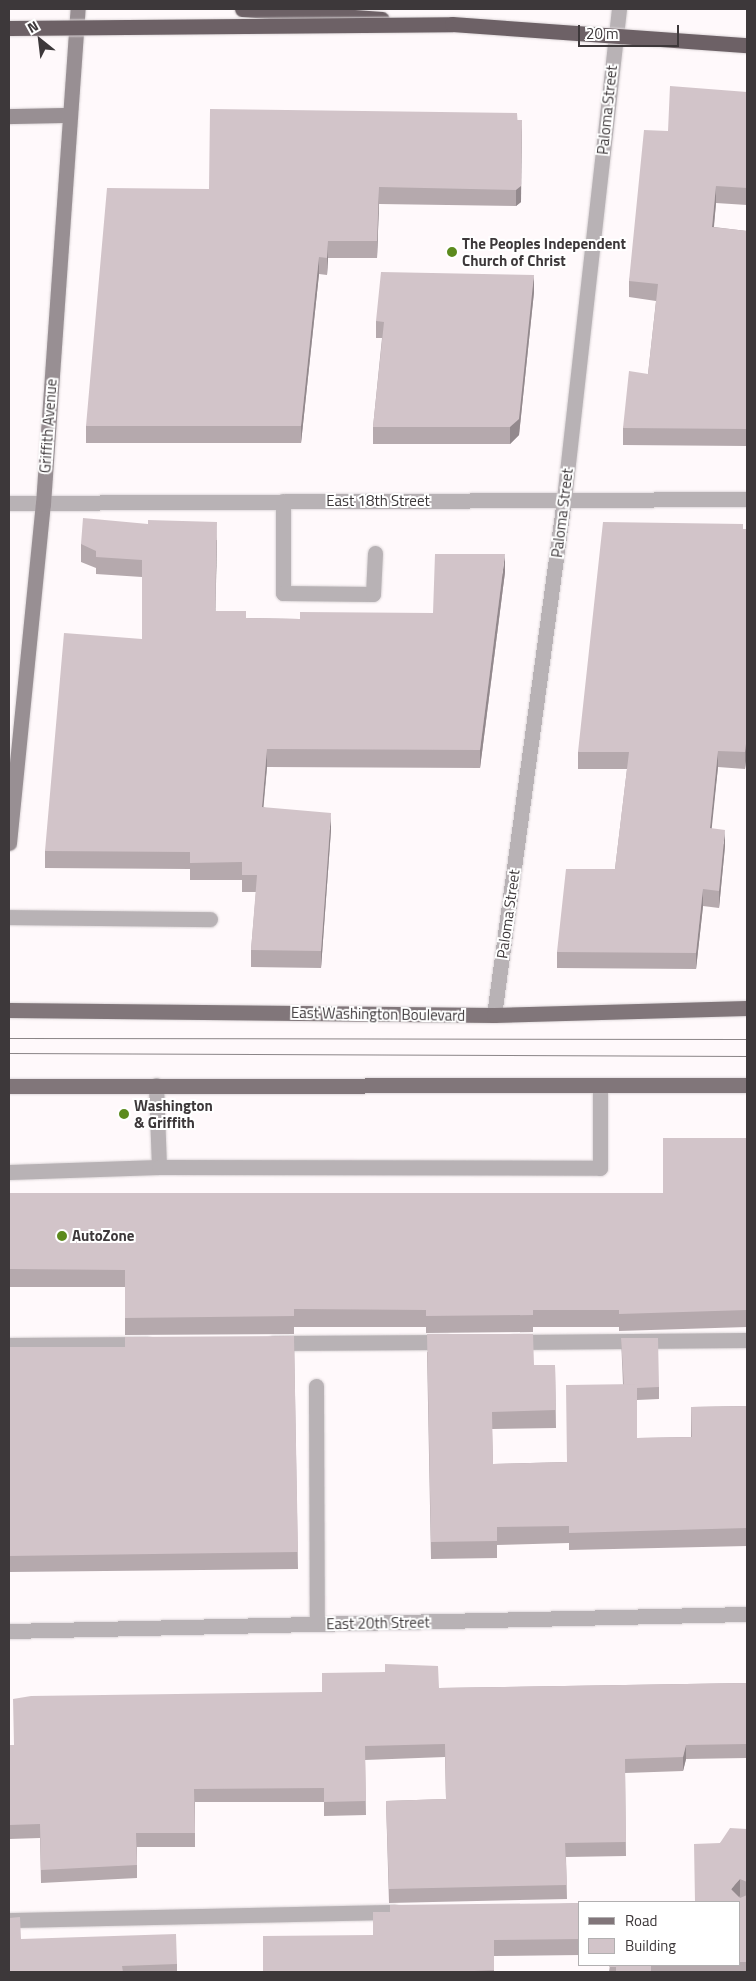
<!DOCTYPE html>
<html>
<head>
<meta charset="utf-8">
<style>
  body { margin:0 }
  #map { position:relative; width:756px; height:1981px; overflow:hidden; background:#fff9fb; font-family:"Titillium Web",sans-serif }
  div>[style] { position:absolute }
  .roads { filter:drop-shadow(0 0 1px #dcd6d8) drop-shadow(0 0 1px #dcd6d8) }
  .lane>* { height:15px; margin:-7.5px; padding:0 7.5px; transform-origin:7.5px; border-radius:7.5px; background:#b8b2b5 }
  .street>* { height:15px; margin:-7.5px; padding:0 7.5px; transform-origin:7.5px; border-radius:7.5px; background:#b8b2b5 }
  .secondary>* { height:15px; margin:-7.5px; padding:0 7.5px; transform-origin:7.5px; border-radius:7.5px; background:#988f93 }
  .primary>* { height:15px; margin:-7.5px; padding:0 7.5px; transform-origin:7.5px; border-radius:7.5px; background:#81767a }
  .highway>* { height:15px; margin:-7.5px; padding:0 7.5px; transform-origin:7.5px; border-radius:7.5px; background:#6d6166 }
  .tram>* { height:1px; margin:-0.5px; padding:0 0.5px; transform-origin:0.5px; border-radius:0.5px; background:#8b8587 }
  .bridges { filter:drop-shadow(0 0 1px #dcd6d8) drop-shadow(0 0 1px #dcd6d8) }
  .highway-bridge>* { height:15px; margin:-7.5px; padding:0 7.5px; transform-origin:7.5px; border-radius:7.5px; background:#6d6166 }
  .wall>* { inset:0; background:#b5a9ad }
  .shaded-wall>* { inset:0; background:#93898d }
  .building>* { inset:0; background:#d2c4c9 }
  .dots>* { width:14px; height:14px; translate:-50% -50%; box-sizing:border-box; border:2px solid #fff; border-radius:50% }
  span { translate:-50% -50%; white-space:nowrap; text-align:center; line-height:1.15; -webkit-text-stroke:4px #fff; paint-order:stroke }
  .street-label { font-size:15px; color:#3d383a }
  .poi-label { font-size:15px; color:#3d383a; font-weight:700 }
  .left { translate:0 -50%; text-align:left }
  .frame { position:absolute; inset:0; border:10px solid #3d383a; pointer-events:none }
  .legend { position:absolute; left:578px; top:1901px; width:162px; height:65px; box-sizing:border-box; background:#fff; border:1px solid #b1afb0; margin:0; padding:6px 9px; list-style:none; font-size:15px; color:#3d383a }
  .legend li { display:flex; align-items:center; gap:10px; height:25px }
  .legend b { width:25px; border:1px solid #b1afb0 }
  .north { position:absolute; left:15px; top:15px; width:50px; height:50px; -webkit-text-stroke:4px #fff; paint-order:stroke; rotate:331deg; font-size:14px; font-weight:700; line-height:20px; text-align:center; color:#3d383a }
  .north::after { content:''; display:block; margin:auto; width:18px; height:22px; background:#3d383a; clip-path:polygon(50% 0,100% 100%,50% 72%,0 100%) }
  .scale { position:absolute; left:578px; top:25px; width:101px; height:22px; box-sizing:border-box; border:2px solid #3d383a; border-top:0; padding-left:6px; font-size:15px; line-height:18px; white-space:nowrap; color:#3d383a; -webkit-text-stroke:4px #fff; paint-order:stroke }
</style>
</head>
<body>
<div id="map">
  <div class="roads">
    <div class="lane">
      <i style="left:283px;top:501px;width:92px;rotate:90deg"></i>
      <i style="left:283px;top:593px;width:90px;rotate:0.6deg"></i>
      <i style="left:373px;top:594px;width:41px;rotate:-87.2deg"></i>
      <i style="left:9px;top:917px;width:201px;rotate:0.6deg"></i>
      <i style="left:156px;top:1085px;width:82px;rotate:87.9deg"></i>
      <i style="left:9px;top:1172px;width:150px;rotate:-1.9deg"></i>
      <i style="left:159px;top:1167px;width:441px;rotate:0.1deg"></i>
      <i style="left:600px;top:1168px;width:82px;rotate:-90deg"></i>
      <i style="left:514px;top:1342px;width:233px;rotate:-0.5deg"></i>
      <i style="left:274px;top:1343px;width:172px;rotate:-0.3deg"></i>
      <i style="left:9px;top:1345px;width:137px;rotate:-0.4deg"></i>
      <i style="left:316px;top:1386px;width:238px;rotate:89.8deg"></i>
      <i style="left:9px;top:1920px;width:384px;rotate:-1.2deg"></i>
    </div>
    <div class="street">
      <i style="left:9px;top:503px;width:738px;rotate:-0.31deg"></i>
      <i style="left:494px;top:1015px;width:521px;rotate:-82.27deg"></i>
      <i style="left:564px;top:499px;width:493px;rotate:-83.6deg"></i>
      <i style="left:9px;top:1631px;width:738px;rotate:-1.32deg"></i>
    </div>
    <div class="secondary">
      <i style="left:9px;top:116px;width:60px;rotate:-1deg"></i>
      <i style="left:9px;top:843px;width:341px;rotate:-84.3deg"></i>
      <i style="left:43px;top:504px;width:496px;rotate:-86deg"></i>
    </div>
    <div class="primary">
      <i style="left:9px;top:1010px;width:485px;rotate:0.6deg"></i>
      <i style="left:494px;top:1015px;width:253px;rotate:-1.6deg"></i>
      <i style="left:9px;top:1086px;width:738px;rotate:-0.08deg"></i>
    </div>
    <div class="highway">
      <i style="left:242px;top:9px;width:140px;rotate:4.1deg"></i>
    </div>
  </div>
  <div class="tram">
    <i style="left:9px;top:1038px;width:738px;rotate:0.08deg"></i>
    <i style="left:9px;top:1053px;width:738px;rotate:0.23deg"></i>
  </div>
  <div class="bridges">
    <div class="highway-bridge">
      <i style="left:9px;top:28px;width:443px;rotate:-0.5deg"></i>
      <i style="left:452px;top:24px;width:296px;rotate:4.1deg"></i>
    </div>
  </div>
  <div class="wall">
    <i style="clip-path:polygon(747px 92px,747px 205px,716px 203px,714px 227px,747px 231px,747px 446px,623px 445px,623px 428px,648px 374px,656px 301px,629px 297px,629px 281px,668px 131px)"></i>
    <i style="clip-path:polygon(517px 113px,521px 202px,516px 206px,379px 204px,377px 258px,328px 258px,327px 275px,319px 274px,301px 443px,86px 443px,86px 426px,209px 189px)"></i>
    <i style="clip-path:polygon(534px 292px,519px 435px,510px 444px,373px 444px,373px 427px,382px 338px,376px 338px,376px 321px)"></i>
    <i style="clip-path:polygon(743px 529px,747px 529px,747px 752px,745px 769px,718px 767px,711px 828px,725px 846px,719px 908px,703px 906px,696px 969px,557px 968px,557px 952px,615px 869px,627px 769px,578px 769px,578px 752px)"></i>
    <i style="clip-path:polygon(217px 540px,215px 611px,246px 618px,300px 619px,433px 613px,505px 572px,480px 768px,267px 767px,263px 807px,331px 830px,321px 968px,251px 967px,251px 950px,256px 892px,242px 892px,242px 880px,190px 880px,190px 869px,45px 868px,45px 851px,142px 639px,142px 577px,96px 574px,96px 568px,81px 562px,81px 544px)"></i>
    <i style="clip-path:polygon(747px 1138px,747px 1327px,619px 1331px,619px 1327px,533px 1327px,533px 1332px,426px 1333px,426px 1327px,294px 1327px,294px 1334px,125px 1335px,125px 1287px,9px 1287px,9px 1193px,663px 1193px)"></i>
    <i style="clip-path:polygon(294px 1336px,298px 1569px,9px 1572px,9px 1347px,125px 1347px)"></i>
    <i style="clip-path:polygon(621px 1338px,659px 1387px,659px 1399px,637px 1400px,637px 1438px,691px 1437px,691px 1407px,747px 1406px,747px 1546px,569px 1550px,569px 1543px,497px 1545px,497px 1558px,431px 1559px,427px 1352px,534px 1365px,555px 1365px,556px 1428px,492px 1429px,493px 1464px,567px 1462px,623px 1385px)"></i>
    <i style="clip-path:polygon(747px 1683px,747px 1758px,686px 1759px,683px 1771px,625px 1773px,626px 1856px,566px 1857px,567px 1899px,389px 1903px,386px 1801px,446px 1799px,445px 1757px,365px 1760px,366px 1815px,324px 1816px,324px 1802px,195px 1802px,195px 1847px,137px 1847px,137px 1878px,41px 1883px,40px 1838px,9px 1839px,9px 1745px,14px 1745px,322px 1692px,439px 1688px)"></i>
    <i style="clip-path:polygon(747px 1829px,747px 1972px,609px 1972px,610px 1965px,740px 1965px,740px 1902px,720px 1843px)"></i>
    <i style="clip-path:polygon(580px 1903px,580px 1955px,494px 1956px,494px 1972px,263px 1972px,373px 1935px,390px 1912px)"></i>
    <i style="clip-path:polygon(21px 1939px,177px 1964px,177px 1972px,9px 1972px)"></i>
  </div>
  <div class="shaded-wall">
    <i style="clip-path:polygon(522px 120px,521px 202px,516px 206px,516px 190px)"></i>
    <i style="clip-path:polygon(716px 186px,716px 203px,712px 244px,712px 227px)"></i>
    <i style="clip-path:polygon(379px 187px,379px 204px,377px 258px,377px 241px)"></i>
    <i style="clip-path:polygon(328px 241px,328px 258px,327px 275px,327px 258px)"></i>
    <i style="clip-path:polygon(319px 257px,319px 274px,301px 443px,301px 426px)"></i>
    <i style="clip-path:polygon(534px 275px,534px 292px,519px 435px,510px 444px,510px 427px)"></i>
    <i style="clip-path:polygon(217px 522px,217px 540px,215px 628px,215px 611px)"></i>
    <i style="clip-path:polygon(505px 554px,505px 572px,480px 768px,480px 750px)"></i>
    <i style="clip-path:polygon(747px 735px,747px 752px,745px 769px,745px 752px)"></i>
    <i style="clip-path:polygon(267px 749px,267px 767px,262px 824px,262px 807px)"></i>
    <i style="clip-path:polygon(718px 751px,718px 767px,710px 845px,710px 828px)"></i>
    <i style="clip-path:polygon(331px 813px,331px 830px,321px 968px,321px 951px)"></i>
    <i style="clip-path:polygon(725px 830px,725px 846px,719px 908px,719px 891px)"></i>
    <i style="clip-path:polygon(703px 889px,703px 906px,696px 969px,696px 953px)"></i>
    <i style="clip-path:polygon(686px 1745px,686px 1759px,683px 1771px,683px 1757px)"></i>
    <i style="clip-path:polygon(740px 1879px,740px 1896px,734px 1902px,731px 1889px)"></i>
  </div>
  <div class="building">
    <i style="clip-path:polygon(670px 86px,747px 92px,747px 188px,716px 186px,712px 227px,747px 231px,747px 429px,623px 428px,629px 371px,648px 374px,658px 284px,629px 281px,644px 130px,668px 131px)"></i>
    <i style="clip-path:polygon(210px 109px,517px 113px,517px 120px,522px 120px,521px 186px,516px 190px,379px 187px,377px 241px,328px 241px,327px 258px,319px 257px,301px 426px,86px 426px,107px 188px,209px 189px)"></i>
    <i style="clip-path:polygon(381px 272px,534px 275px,519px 419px,510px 427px,373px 427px,384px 322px,376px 321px)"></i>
    <i style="clip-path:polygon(83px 518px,148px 524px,148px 520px,217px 522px,215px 611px,246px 611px,246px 618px,300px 619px,300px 612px,433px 613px,435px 554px,505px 554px,480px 750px,267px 749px,262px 807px,331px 813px,321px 951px,251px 950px,257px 875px,242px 875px,242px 862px,190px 863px,190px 852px,45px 851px,64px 633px,142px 639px,142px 560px,96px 557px,96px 551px,81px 544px)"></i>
    <i style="clip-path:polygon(603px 522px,743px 524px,743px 529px,747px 529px,747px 735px,745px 752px,718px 751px,710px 828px,725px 830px,719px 891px,703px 889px,696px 953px,557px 952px,566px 869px,615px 869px,629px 752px,578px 752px)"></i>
    <i style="clip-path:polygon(663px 1138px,747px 1138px,747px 1310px,619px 1314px,619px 1310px,533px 1310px,533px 1315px,426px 1316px,426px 1310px,294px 1309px,294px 1316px,125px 1318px,125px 1270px,9px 1269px,9px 1193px,663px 1193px)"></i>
    <i style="clip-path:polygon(427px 1334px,533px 1334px,534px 1365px,555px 1365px,556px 1410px,492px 1412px,493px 1464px,567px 1462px,566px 1385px,637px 1384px,637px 1438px,692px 1437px,691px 1407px,747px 1406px,747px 1528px,569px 1533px,569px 1526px,497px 1527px,497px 1541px,431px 1542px)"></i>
    <i style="clip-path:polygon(294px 1336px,298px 1552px,9px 1556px,9px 1347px,125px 1347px,125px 1337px)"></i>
    <i style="clip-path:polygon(621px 1338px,658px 1338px,659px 1387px,637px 1388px,637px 1384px,624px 1385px)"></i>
    <i style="clip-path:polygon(385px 1664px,438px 1666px,439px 1688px,747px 1683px,747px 1744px,686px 1745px,683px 1757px,625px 1759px,626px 1842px,565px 1843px,567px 1885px,389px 1889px,386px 1801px,446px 1799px,445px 1744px,365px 1746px,366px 1801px,324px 1802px,324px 1788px,194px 1789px,195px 1833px,136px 1833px,137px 1865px,41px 1870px,40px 1824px,9px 1825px,9px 1745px,14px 1745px,13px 1699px,31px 1696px,322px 1692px,322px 1673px,385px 1672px)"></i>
    <i style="clip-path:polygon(730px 1828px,747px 1829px,747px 1882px,740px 1879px,731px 1889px,740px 1898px,747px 1895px,747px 1962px,740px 1962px,740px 1902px,695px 1902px,694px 1844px,720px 1843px)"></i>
    <i style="clip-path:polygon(580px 1903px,580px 1939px,494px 1940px,494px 1970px,454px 1972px,263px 1972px,263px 1936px,373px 1935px,373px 1912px,390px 1912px,390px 1905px)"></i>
    <i style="clip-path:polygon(20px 1917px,21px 1939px,176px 1934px,177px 1964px,122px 1966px,123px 1972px,9px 1972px,9px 1918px)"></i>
    <i style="clip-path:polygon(610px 1965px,651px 1965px,651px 1972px,616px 1972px,616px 1967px,609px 1967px)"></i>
  </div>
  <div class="dots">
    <i style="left:452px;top:252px;background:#5c8a1d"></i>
    <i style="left:124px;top:1114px;background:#5c8a1d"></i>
    <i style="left:62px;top:1236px;background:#5c8a1d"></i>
  </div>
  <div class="street-label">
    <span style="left:607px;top:110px;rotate:-84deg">Paloma Street</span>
    <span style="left:48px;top:426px;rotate:-86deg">Griffith Avenue</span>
    <span style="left:378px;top:501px">East 18th Street</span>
    <span style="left:562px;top:513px;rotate:-83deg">Paloma Street</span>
    <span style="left:508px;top:914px;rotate:-82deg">Paloma Street</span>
    <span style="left:378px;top:1014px;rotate:1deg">East Washington Boulevard</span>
    <span style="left:378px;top:1623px;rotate:-1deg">East 20th Street</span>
  </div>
  <div class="poi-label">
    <span class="left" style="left:462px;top:252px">The Peoples Independent<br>Church of Christ</span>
    <span class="left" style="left:134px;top:1114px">Washington<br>&amp; Griffith</span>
    <span class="left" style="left:72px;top:1236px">AutoZone</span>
  </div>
  <div class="frame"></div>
  <ul class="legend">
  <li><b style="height:6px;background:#81767a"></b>Road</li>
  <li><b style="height:14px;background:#d2c4c9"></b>Building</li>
  </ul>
  <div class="north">N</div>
  <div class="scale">20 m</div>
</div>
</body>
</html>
